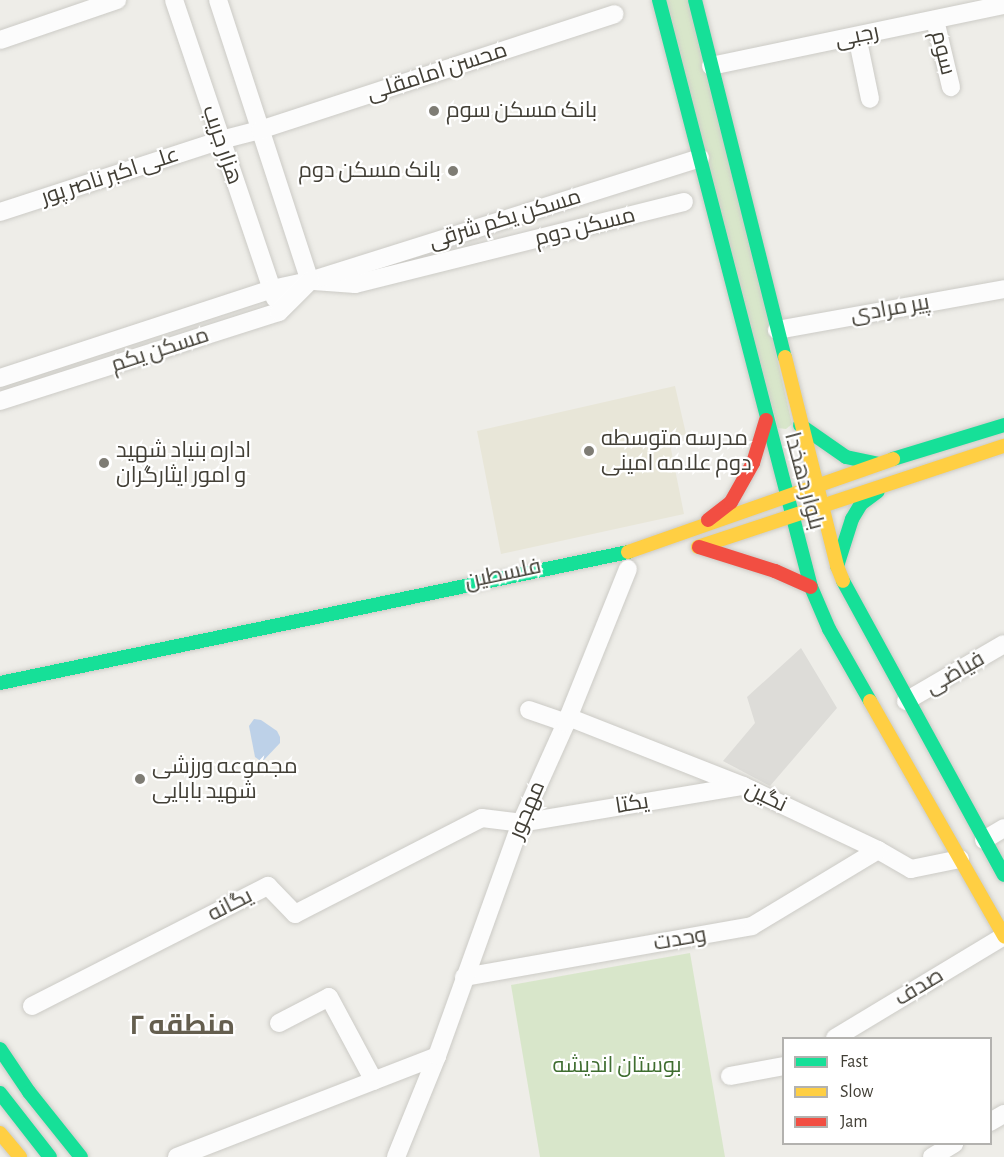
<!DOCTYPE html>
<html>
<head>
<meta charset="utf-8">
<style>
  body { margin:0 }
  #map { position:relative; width:1004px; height:1157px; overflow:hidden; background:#eeede8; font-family:"Alegreya Sans",Cairo,sans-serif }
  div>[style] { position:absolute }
  .education>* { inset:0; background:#e8e6d8 }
  .green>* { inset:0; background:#d8e6ca }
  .parking>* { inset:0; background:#dddcd8 }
  .water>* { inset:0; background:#bdd1e8 }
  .roads { filter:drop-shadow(0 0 2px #cccbc6) drop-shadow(0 0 2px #cccbc6) }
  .street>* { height:18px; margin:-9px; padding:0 9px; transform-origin:9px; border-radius:9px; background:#fcfcfc }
  .fast>* { height:14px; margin:-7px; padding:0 7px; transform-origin:7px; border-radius:7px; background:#16e098 }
  .slow>* { height:14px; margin:-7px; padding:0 7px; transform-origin:7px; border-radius:7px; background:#ffcf43 }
  .jam>* { height:14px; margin:-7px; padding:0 7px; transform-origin:7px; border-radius:7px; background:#f24e42 }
  .dots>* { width:16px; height:16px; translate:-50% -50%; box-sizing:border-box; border:3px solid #fff; border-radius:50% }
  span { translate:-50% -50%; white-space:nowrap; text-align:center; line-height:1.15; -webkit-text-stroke:4.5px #fff; paint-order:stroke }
  .street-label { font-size:22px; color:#423f36 }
  .poi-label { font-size:22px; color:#423f36 }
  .left { translate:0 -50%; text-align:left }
  .right { translate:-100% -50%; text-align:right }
  .park-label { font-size:22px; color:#3f6d30 }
  .district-label { font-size:28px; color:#645e4e; font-weight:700 }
  .legend { position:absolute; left:782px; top:1037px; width:210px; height:108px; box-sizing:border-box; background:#fff; border:2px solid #b3b2af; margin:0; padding:8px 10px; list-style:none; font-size:18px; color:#423f36 }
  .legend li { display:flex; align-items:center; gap:12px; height:30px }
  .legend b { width:30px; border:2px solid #b3b2af }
</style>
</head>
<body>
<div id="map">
  <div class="education">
    <i style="clip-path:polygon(675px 386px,686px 434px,669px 439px,684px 514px,501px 554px,477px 431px)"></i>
  </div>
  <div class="green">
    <i style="clip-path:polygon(661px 0,695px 0,792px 424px,786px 429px,778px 428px)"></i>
    <i style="clip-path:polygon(690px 953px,725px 1157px,540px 1157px,511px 985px)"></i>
  </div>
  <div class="parking">
    <i style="clip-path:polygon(801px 648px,837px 708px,770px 786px,723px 761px,755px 723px,747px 697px)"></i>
  </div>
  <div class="water">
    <i style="clip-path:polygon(254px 719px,261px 720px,277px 731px,280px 737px,280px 743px,262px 762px,255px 757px,249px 726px)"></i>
  </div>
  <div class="roads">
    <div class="street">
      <i style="left:174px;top:0;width:315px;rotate:71.3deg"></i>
      <i style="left:218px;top:0;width:296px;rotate:71.9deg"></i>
      <i style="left:935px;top:20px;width:69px;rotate:76.6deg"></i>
      <i style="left:857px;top:36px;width:64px;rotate:78.3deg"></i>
      <i style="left:0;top:40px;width:124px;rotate:-18.9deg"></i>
      <i style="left:711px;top:66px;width:299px;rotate:-11.8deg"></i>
      <i style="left:0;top:212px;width:232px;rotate:-18deg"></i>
      <i style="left:221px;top:140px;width:40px;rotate:-14.4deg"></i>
      <i style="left:260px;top:130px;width:373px;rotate:-18.1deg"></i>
      <i style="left:314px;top:281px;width:41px;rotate:4.2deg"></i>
      <i style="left:355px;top:284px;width:339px;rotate:-14deg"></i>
      <i style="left:777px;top:330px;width:231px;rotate:-10.2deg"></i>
      <i style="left:0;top:378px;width:286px;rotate:-18.1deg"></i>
      <i style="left:272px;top:289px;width:39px;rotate:-12deg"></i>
      <i style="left:310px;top:281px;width:409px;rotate:-17.5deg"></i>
      <i style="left:0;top:401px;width:293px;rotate:-17.7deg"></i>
      <i style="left:279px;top:312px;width:44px;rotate:-45deg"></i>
      <i style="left:906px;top:701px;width:113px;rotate:-30.2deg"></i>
      <i style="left:529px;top:710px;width:39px;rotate:19deg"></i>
      <i style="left:568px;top:717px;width:188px;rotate:21.5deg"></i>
      <i style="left:743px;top:786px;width:149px;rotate:25.4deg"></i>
      <i style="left:878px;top:850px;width:38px;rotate:30deg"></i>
      <i style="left:911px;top:869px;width:50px;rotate:-11.5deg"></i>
      <i style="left:984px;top:840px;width:23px;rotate:-31deg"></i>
      <i style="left:464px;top:977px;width:292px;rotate:-10deg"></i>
      <i style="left:752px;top:926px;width:147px;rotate:-31.1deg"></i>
      <i style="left:32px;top:1006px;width:265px;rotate:-27deg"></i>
      <i style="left:268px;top:886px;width:39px;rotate:46deg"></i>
      <i style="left:295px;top:914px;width:210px;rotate:-27.2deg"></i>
      <i style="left:482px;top:818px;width:39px;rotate:7deg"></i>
      <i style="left:521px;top:823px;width:225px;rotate:-9.5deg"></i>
      <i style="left:279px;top:1023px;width:56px;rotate:-27.5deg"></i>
      <i style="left:329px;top:997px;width:95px;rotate:61.8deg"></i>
      <i style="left:835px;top:1038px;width:197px;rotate:-31.1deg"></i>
      <i style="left:730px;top:1076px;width:55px;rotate:-10.5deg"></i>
      <i style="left:990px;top:1122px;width:16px;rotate:-30deg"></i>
      <i style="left:177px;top:1157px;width:279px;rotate:-21.2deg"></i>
      <i style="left:396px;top:1157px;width:109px;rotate:-67.9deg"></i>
      <i style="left:437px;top:1056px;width:248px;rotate:-70.2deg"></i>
      <i style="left:521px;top:823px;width:110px;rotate:-65.8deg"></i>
      <i style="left:566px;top:723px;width:166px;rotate:-68.1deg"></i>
      <i style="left:932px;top:1157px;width:26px;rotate:-31deg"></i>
    </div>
    <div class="fast">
      <i style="left:659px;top:0;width:606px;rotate:75.48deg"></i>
      <i style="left:811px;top:587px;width:46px;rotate:66.8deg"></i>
      <i style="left:829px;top:629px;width:83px;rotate:60.3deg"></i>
      <i style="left:695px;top:0;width:368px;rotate:75.9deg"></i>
      <i style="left:800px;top:425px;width:56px;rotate:34.8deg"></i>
      <i style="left:846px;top:457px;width:33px;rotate:12deg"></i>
      <i style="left:893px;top:459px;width:116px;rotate:-17deg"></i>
      <i style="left:837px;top:566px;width:49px;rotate:-72.3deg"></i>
      <i style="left:852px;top:519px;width:17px;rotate:-59deg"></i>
      <i style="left:861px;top:504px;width:21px;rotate:-37deg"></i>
      <i style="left:843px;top:581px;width:335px;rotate:61.3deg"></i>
      <i style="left:0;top:683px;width:642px;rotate:-11.78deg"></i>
      <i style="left:0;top:1049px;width:52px;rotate:56deg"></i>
      <i style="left:29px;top:1092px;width:83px;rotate:51.3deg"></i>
      <i style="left:0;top:1093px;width:81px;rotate:52deg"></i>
    </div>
    <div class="slow">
      <i style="left:785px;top:357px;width:215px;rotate:76deg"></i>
      <i style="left:837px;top:566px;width:16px;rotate:68deg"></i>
      <i style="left:698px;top:547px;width:322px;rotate:-18.3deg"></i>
      <i style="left:628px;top:552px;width:281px;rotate:-19.3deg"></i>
      <i style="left:870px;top:701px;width:271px;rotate:60.3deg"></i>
      <i style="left:0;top:1133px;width:31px;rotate:50deg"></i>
    </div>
    <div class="jam">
      <i style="left:708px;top:520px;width:29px;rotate:-38deg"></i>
      <i style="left:731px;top:502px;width:45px;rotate:-60.6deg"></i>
      <i style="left:753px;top:463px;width:45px;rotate:-73.2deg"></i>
      <i style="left:699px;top:547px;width:80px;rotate:17.5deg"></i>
      <i style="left:775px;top:571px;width:39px;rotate:24deg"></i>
    </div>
  </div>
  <div class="dots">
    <i style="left:434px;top:111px;background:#7e7c74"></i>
    <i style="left:453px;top:171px;background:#7e7c74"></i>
    <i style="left:589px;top:451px;background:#7e7c74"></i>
    <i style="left:104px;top:463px;background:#7e7c74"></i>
    <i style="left:140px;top:779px;background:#7e7c74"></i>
  </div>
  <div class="street-label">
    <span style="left:857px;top:36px;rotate:-12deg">رجبی</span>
    <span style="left:943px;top:53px;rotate:76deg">سوم</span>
    <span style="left:437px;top:72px;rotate:-18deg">محسن امامقلی</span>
    <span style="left:222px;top:145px;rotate:71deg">هزار جریب</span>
    <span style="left:110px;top:176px;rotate:-18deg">علی اکبر ناصر پور</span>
    <span style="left:505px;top:219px;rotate:-17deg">مسکن یکم شرقی</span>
    <span style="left:585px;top:227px;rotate:-14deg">مسکن دوم</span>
    <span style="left:890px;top:309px;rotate:-10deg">پیر مرادی</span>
    <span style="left:160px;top:350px;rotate:-18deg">مسکن یکم</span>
    <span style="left:804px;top:481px;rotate:75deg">بلوار دهخدا</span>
    <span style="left:503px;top:574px;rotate:-12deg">فلسطین</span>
    <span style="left:955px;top:673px;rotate:-30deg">فیاضی</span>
    <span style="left:766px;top:797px;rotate:25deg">نگین</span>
    <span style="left:632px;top:804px;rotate:-9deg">یکتا</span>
    <span style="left:527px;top:810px;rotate:-67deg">مهجور</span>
    <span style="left:230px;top:905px;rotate:-27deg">یگانه</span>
    <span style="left:680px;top:939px;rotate:-10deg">وحدت</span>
    <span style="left:919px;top:987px;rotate:-31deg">صدف</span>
  </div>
  <div class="poi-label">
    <span class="left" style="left:446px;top:111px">بانک مسکن سوم</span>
    <span class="right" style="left:441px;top:171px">بانک مسکن دوم</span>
    <span class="left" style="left:601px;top:451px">مدرسه متوسطه<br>دوم علامه امینی</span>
    <span class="left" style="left:116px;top:463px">اداره بنیاد شهید<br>و امور ایثارگران</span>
    <span class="left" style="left:152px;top:779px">مجموعه ورزشی<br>شهید بابایی</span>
  </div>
  <div class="park-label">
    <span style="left:617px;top:1066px">بوستان اندیشه</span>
  </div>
  <div class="district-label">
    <span style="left:182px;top:1026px">منطقه ۲</span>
  </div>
  <ul class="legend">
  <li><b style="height:8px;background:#16e098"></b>Fast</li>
  <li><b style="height:8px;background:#ffcf43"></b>Slow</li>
  <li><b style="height:8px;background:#f24e42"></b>Jam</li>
  </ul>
</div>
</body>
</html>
